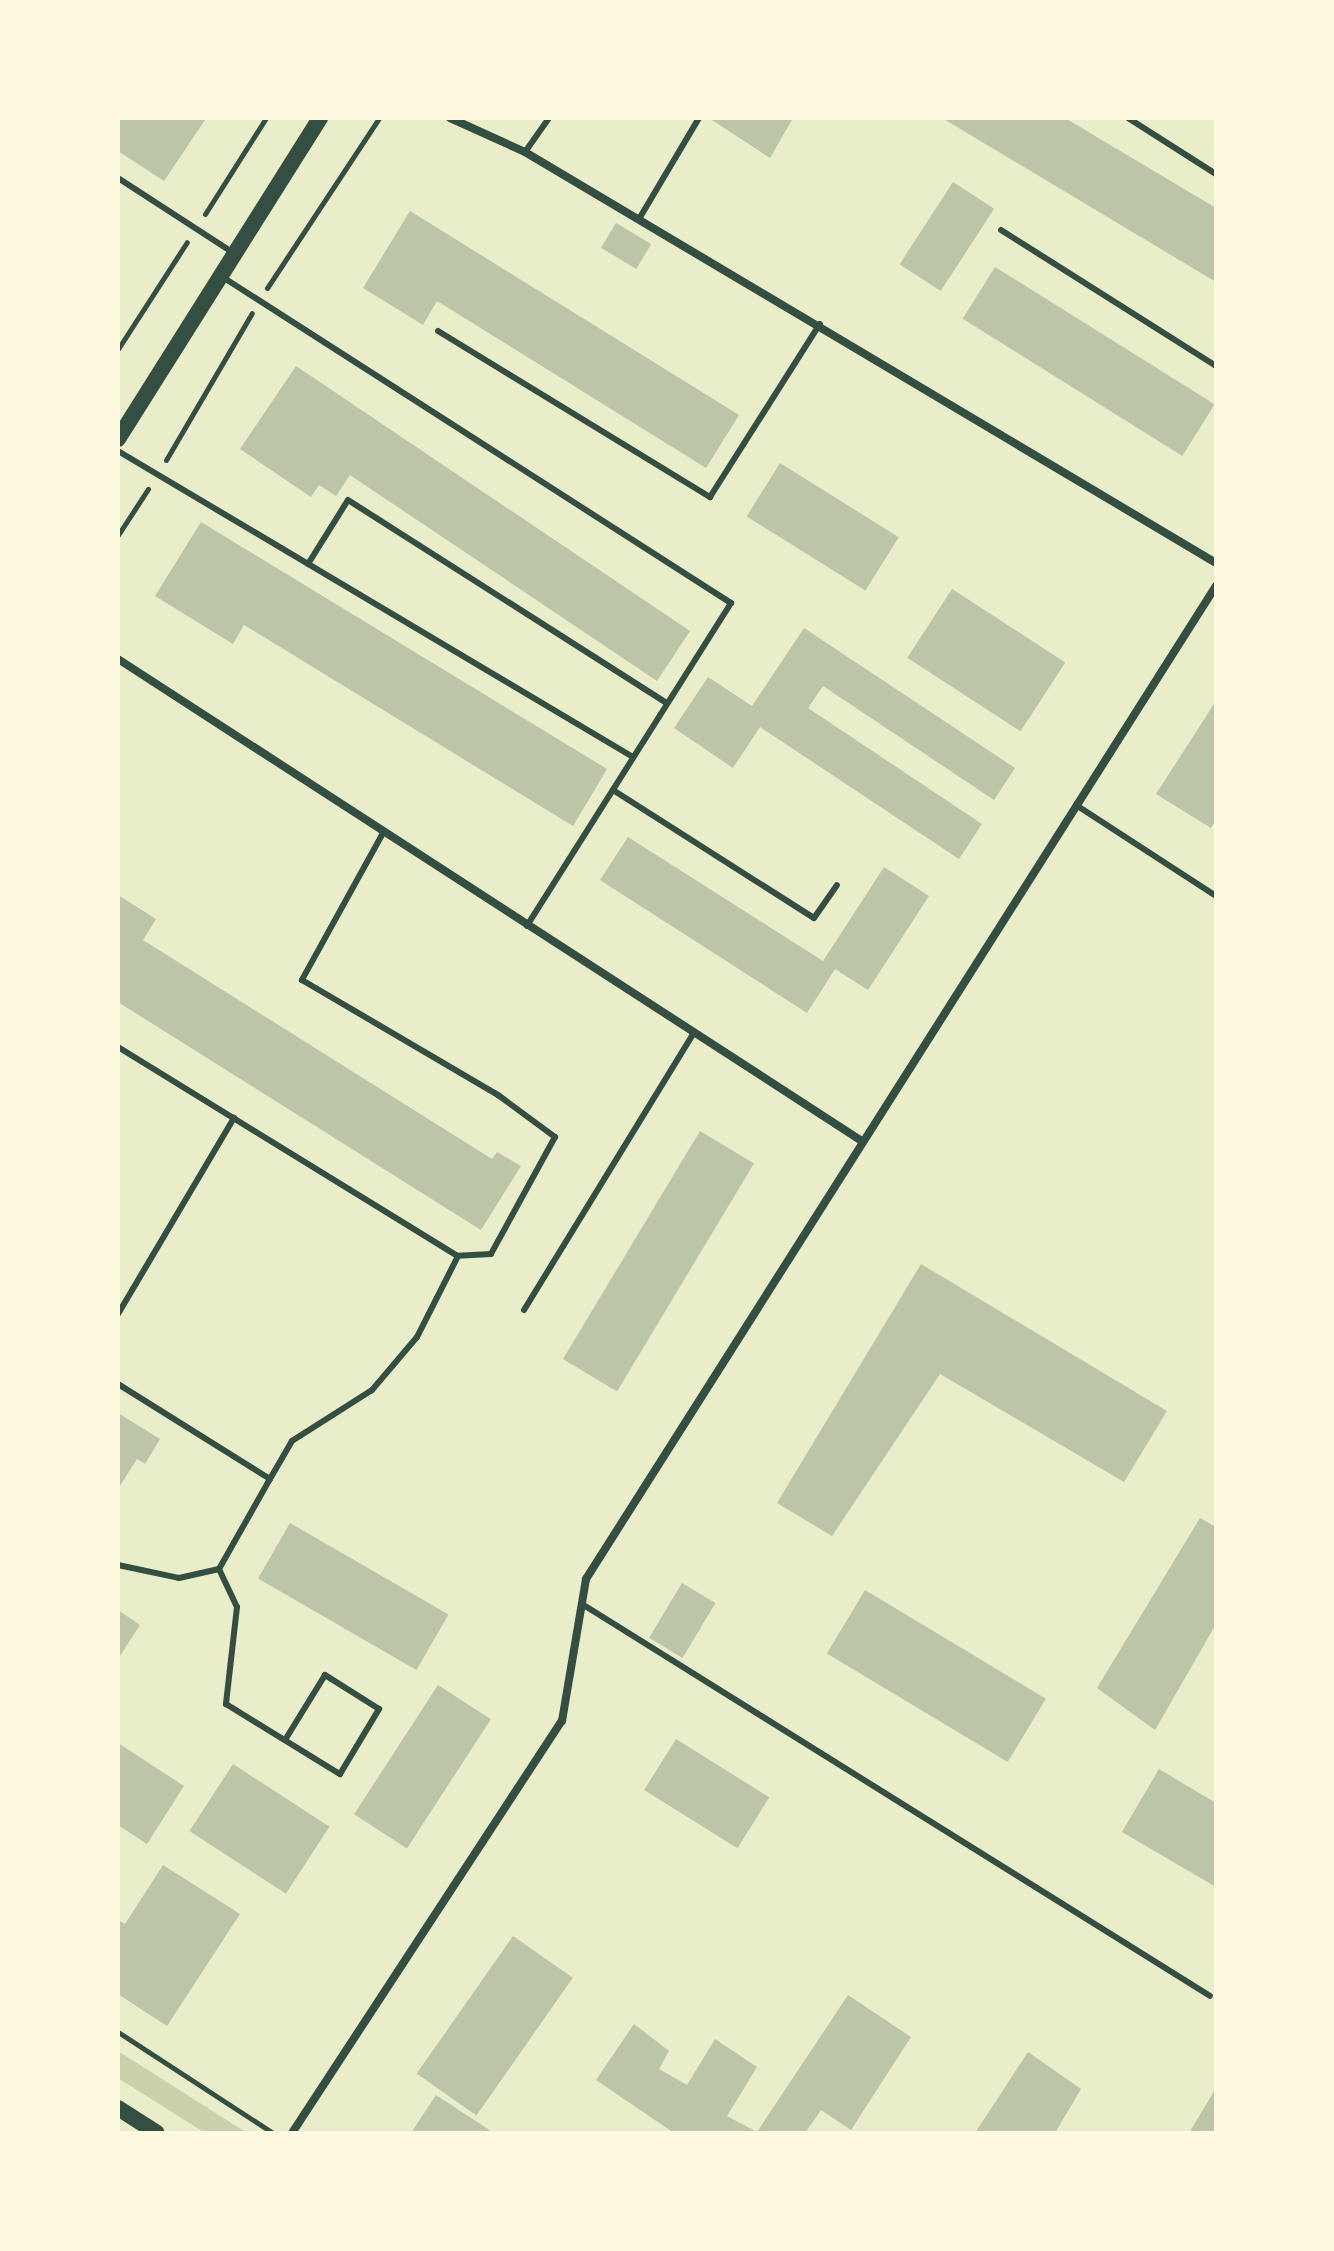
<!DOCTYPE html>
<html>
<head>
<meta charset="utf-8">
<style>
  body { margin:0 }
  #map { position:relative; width:1334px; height:2251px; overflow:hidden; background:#e9edc9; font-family:"Noto Sans",sans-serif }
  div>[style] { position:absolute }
  .green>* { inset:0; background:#cad2ad }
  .building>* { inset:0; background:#bcc5a7; transform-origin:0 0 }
  .path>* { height:5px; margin:-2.5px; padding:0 2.5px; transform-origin:2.5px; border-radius:2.5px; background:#344e41 }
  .service>* { height:6px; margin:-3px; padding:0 3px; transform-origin:3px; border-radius:3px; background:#344e41 }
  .minor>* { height:8px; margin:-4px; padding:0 4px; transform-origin:4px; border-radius:4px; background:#344e41 }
  .secondary>* { height:16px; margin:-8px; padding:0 8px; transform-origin:8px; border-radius:8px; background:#344e41 }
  span { translate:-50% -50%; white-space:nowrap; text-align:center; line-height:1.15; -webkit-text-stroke:7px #fefae0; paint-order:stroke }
  .frame { position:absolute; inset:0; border:120px solid #fefae0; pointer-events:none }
</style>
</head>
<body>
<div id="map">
  <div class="green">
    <i style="clip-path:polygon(118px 2051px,247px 2133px,205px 2133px,118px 2078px)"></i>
  </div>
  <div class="building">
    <i style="clip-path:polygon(118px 118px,202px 118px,205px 120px,164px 181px,118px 151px)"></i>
    <i style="clip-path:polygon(709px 118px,793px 118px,770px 158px)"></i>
    <i style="clip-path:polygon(942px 118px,1065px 118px,1216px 208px,1216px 282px)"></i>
    <i style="left:953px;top:182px;width:49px;height:98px;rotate:33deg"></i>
    <i style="clip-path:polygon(410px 211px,739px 415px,706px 468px,437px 301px,423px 325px,363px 288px)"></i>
    <i style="left:616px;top:223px;width:41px;height:29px;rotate:31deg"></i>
    <i style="left:995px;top:267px;width:259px;height:61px;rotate:32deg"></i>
    <i style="clip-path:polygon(296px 366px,690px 631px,657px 681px,350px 475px,336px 496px,319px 485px,311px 497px,240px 449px)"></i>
    <i style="left:780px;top:463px;width:140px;height:63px;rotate:32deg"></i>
    <i style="clip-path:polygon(201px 522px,607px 769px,573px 826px,244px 625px,233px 644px,155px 596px)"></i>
    <i style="left:952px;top:589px;width:135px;height:82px;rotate:33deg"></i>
    <i style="clip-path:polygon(804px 628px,1015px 768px,994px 800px,823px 686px,808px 708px,982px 824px,959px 859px,760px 727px,733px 768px,674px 728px,708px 677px,752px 706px)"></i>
    <i style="clip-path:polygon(1216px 701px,1216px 820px,1211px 828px,1156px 794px)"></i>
    <i style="clip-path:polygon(628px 837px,823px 961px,884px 867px,929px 896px,868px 990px,835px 969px,807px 1013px,600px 880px)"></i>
    <i style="clip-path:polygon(118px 895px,156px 919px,143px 940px,492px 1159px,497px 1152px,521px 1166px,481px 1230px,118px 1002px)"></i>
    <i style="left:700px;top:1131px;width:63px;height:266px;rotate:31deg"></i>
    <i style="clip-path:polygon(921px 1264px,1167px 1411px,1124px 1482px,940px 1374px,832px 1536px,777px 1503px)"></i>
    <i style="clip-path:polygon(118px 1413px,160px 1439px,145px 1464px,137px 1459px,118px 1489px)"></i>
    <i style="clip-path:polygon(1200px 1518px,1216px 1527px,1216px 1624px,1155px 1730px,1097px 1688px)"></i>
    <i style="left:290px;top:1523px;width:183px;height:64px;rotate:30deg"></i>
    <i style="left:682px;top:1583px;width:39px;height:64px;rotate:31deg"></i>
    <i style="left:865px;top:1590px;width:211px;height:74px;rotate:31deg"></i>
    <i style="clip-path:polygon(118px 1610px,140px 1625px,118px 1659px)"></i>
    <i style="left:438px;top:1685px;width:63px;height:154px;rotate:33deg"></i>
    <i style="left:676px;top:1739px;width:110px;height:60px;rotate:32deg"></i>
    <i style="clip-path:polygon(118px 1743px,184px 1786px,147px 1844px,118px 1825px)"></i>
    <i style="left:233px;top:1764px;width:115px;height:80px;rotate:33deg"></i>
    <i style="clip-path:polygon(1159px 1769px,1216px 1803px,1216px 1887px,1122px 1832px)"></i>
    <i style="clip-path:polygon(163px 1865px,240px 1914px,167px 2026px,118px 1994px,118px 1920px,125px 1924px)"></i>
    <i style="left:513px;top:1936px;width:73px;height:168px;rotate:35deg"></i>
    <i style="clip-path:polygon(848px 1995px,911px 2037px,851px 2130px,821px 2110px,805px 2133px,674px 2133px,596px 2080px,634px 2024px,669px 2051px,659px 2069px,687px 2085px,715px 2039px,757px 2067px,727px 2116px,757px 2132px)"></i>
    <i style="clip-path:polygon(1028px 2052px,1081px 2089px,1055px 2133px,975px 2133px)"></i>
    <i style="clip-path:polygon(1216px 2088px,1216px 2133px,1189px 2133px)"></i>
    <i style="clip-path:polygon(436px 2095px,494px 2133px,411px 2133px)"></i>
  </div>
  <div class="path">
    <i style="left:205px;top:214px;width:114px;rotate:-57.6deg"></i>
    <i style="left:267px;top:288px;width:204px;rotate:-56.6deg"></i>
    <i style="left:118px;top:349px;width:127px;rotate:-57.2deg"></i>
    <i style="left:166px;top:460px;width:170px;rotate:-59.7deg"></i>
    <i style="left:118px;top:535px;width:55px;rotate:-56.9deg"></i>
    <i style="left:118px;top:2032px;width:185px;rotate:33.1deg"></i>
  </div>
  <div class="service">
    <i style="left:1128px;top:118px;width:104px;rotate:32.5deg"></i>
    <i style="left:525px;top:152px;width:42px;rotate:-54.8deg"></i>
    <i style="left:118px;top:178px;width:136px;rotate:33deg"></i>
    <i style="left:639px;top:219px;width:117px;rotate:-59.3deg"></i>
    <i style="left:1001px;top:230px;width:254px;rotate:32.3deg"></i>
    <i style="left:221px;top:276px;width:606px;rotate:32.67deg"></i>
    <i style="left:731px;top:603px;width:382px;rotate:122.3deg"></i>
    <i style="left:438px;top:331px;width:319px;rotate:31.4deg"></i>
    <i style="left:710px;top:497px;width:205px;rotate:-57.6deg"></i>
    <i style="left:118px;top:451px;width:599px;rotate:30.72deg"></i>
    <i style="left:308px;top:564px;width:75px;rotate:-58deg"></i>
    <i style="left:348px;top:500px;width:378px;rotate:32.5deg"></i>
    <i style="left:613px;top:790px;width:238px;rotate:32.5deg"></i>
    <i style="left:814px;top:918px;width:40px;rotate:-55.1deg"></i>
    <i style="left:1076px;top:805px;width:167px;rotate:33deg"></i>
    <i style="left:383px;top:833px;width:168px;rotate:118.9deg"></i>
    <i style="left:302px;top:980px;width:227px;rotate:30.4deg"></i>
    <i style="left:498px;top:1095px;width:71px;rotate:36.4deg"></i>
    <i style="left:555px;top:1137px;width:133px;rotate:118.7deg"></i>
    <i style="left:491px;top:1254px;width:33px;rotate:177deg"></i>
    <i style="left:118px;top:1047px;width:399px;rotate:31.6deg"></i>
    <i style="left:458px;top:1256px;width:91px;rotate:116.8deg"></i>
    <i style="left:417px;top:1337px;width:70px;rotate:130.3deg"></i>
    <i style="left:372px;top:1390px;width:95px;rotate:147.5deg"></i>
    <i style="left:292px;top:1441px;width:44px;rotate:120.1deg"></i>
    <i style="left:270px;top:1479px;width:179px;rotate:-148deg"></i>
    <i style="left:524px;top:1310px;width:325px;rotate:-58.5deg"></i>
    <i style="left:118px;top:1314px;width:228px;rotate:-59.4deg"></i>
    <i style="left:118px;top:1565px;width:62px;rotate:12deg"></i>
    <i style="left:179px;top:1578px;width:41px;rotate:-12.7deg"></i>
    <i style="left:219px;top:1569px;width:103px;rotate:-60.5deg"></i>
    <i style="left:219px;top:1569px;width:42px;rotate:64.7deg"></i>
    <i style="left:237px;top:1607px;width:98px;rotate:96.5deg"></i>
    <i style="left:226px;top:1704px;width:134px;rotate:31.6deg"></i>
    <i style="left:340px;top:1774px;width:76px;rotate:-59deg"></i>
    <i style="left:379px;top:1709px;width:64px;rotate:-147.8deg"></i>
    <i style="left:325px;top:1675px;width:76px;rotate:121.6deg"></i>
    <i style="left:582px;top:1604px;width:740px;rotate:31.97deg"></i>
  </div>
  <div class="minor">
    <i style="left:450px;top:118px;width:82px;rotate:24.4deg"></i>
    <i style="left:525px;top:152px;width:804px;rotate:30.74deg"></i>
    <i style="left:118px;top:659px;width:886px;rotate:32.94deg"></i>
    <i style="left:292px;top:2133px;width:493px;rotate:-56.8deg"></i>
    <i style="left:562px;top:1721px;width:144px;rotate:-80.4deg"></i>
    <i style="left:586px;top:1579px;width:1176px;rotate:-57.61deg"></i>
  </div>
  <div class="secondary">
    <i style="left:118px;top:439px;width:379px;rotate:-57.8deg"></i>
    <i style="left:118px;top:2108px;width:46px;rotate:32.7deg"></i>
  </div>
  <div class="frame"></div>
</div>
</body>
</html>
